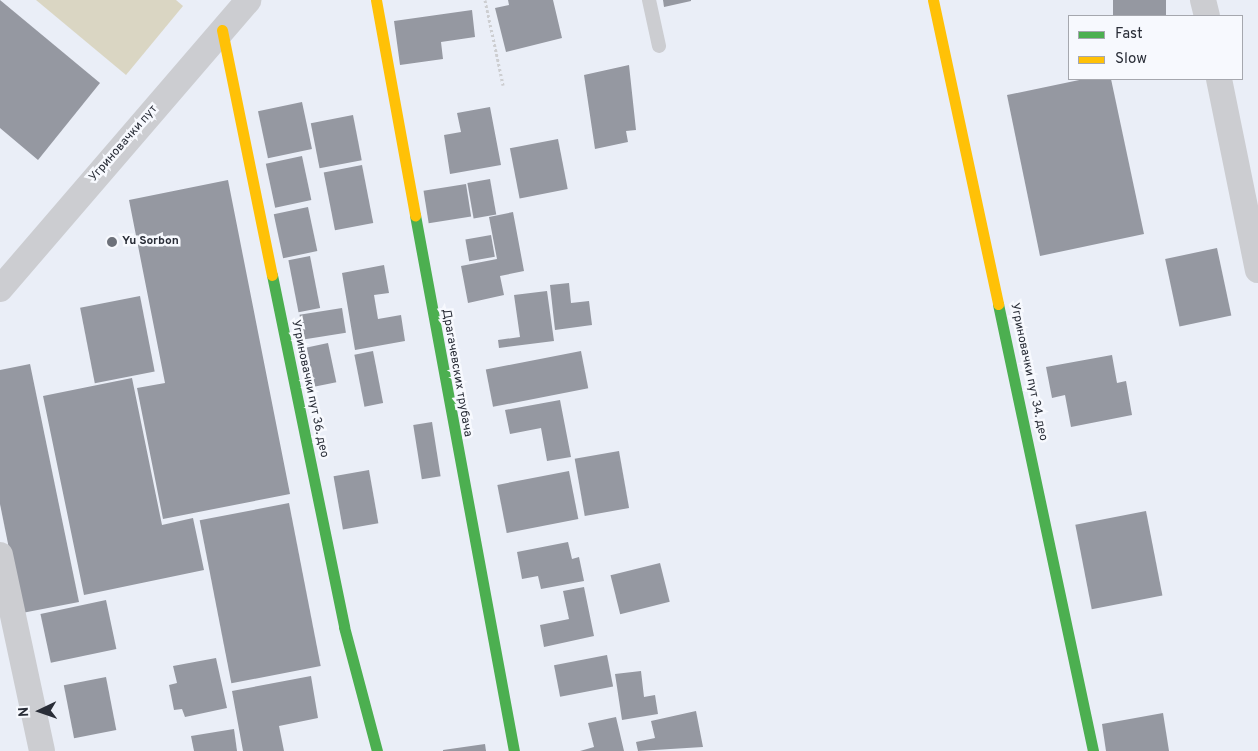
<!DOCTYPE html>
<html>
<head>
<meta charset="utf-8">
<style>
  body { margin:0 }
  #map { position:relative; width:1258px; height:751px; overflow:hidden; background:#eaeef7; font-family:Overpass,sans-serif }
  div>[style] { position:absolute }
  .green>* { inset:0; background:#dad6c3 }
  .building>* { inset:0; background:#9598a1; transform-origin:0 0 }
  .path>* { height:3px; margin-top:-1.5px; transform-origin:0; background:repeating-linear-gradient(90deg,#cdced1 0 2.5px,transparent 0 5px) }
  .lane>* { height:14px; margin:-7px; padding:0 7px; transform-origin:7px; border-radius:7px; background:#cccdd1 }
  .street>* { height:26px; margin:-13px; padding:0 13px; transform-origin:13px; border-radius:13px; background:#cccdd1 }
  .fast>* { height:11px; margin:-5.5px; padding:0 5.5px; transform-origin:5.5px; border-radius:5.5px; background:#4caf50 }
  .slow>* { height:11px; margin:-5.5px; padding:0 5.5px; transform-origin:5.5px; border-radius:5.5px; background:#ffc107 }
  .dots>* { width:14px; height:14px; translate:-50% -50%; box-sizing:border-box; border:2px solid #f7f9fe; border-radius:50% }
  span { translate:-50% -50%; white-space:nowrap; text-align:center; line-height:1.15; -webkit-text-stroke:5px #f7f9fe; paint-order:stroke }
  .street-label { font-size:12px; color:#292d37 }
  .poi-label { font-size:12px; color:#292d37; font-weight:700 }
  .left { translate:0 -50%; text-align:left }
  .legend { position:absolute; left:1068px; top:15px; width:175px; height:65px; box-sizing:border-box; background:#f7f9fe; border:1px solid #a5a7ae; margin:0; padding:6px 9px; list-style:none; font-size:15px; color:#292d37 }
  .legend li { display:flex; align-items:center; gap:10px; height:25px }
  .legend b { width:25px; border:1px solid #a5a7ae }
  .north { position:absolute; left:15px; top:686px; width:50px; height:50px; -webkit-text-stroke:4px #f7f9fe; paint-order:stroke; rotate:267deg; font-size:14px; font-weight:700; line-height:20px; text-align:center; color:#292d37 }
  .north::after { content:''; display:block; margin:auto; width:18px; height:22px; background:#292d37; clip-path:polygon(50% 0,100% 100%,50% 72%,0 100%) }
</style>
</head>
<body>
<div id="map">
  <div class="green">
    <i style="clip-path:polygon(36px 0,176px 0,183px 6px,126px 75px)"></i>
  </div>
  <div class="building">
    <i style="clip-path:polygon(0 0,100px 83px,38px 160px,0 128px)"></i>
    <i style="clip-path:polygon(508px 0,553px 0,562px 38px,506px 52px,495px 8px,509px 5px)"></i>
    <i style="clip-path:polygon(663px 0,691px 0,691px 1px,664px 7px)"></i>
    <i style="left:1113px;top:0;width:53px;height:16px"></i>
    <i style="clip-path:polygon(472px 10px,475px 37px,441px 42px,443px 59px,400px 65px,394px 21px)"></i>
    <i style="clip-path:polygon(629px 65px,636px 130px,626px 131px,628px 142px,595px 149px,584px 75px)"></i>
    <i style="clip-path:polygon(1084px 79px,1111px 79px,1144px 234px,1040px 256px,1007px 95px)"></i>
    <i style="left:302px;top:102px;width:48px;height:45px;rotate:78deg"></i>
    <i style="clip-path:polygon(490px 107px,501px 165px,450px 174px,444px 135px,461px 132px,457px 113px)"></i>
    <i style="left:353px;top:115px;width:46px;height:43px;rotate:79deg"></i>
    <i style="left:558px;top:139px;width:51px;height:49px;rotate:79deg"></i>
    <i style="left:302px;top:156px;width:45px;height:37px;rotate:78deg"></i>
    <i style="left:362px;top:165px;width:59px;height:39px;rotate:79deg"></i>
    <i style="left:490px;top:179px;width:36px;height:23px;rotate:80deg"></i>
    <i style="clip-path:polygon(228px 180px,290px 494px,163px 519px,137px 388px,165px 383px,129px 200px)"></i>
    <i style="left:466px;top:184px;width:33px;height:43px;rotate:81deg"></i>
    <i style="left:308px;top:207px;width:45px;height:35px;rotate:78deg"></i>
    <i style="clip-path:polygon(513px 212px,524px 271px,500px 276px,504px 295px,468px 303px,461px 266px,497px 259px,489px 217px)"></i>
    <i style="left:491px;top:235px;width:22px;height:26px;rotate:80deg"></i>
    <i style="left:1217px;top:248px;width:69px;height:53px;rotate:78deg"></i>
    <i style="left:310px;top:256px;width:53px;height:22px;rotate:79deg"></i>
    <i style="clip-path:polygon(384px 265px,389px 293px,374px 295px,378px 319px,401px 315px,405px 341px,355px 350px,342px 273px)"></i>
    <i style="clip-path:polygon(569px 283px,571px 303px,589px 301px,592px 325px,555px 330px,550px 285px)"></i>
    <i style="clip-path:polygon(547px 291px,554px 341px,499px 348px,498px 340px,520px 337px,514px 295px)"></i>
    <i style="left:140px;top:296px;width:77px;height:61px;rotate:79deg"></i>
    <i style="left:342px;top:308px;width:25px;height:43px;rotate:81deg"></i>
    <i style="left:328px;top:343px;width:40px;height:24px;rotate:78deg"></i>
    <i style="left:373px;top:351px;width:53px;height:19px;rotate:79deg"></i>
    <i style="left:581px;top:351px;width:38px;height:97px;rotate:79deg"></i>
    <i style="clip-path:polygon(1112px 355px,1117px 383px,1126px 381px,1132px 415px,1071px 427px,1065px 395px,1052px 398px,1046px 367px)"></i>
    <i style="clip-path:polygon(30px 364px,79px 602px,22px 613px,0 504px,0 370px)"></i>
    <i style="clip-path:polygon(132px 378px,162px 525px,193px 518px,204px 570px,84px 595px,43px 396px)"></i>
    <i style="clip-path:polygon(560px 400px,571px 457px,547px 461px,541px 428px,510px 434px,505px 410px)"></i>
    <i style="left:432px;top:422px;width:55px;height:19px;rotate:81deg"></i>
    <i style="left:619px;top:451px;width:58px;height:45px;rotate:80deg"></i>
    <i style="left:369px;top:470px;width:54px;height:36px;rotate:80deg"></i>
    <i style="left:569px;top:471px;width:49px;height:73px;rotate:79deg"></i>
    <i style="left:289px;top:503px;width:166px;height:91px;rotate:79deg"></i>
    <i style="left:1146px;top:511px;width:86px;height:72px;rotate:79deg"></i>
    <i style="clip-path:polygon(568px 542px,572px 559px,579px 557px,584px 581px,541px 589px,538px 576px,522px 579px,517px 552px)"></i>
    <i style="left:660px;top:563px;width:40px;height:51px;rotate:76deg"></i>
    <i style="clip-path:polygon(584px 587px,594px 636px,544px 647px,540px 625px,569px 619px,563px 591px)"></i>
    <i style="left:106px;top:600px;width:50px;height:67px;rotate:78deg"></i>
    <i style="left:607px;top:655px;width:32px;height:54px;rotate:79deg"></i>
    <i style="clip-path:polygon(216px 658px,227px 708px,185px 717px,182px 709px,174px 710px,169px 685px,177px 683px,173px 666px)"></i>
    <i style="clip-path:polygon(641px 671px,644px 697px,655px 695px,658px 714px,622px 720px,615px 674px)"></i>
    <i style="clip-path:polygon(311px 676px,318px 718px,279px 726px,284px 751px,243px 751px,232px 691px)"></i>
    <i style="left:106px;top:677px;width:54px;height:43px;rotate:79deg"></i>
    <i style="clip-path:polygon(696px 711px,703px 747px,638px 751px,636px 742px,655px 738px,651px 721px)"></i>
    <i style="clip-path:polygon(1163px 713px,1169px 751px,1106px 751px,1102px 724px)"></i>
    <i style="clip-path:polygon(616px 717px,624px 751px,580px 751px,594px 747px,588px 723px)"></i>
    <i style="clip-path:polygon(234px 729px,237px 751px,194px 751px,191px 736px)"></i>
    <i style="clip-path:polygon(485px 744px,486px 751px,443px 751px,443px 750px)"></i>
  </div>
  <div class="path">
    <i style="left:485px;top:0;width:87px;rotate:78deg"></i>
  </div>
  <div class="lane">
    <i style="left:649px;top:0;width:47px;rotate:77.7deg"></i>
  </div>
  <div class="street">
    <i style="left:1203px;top:0;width:16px;rotate:76deg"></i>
    <i style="left:1219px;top:79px;width:195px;rotate:78.5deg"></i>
    <i style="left:0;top:289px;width:381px;rotate:-49.3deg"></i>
    <i style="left:0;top:555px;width:200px;rotate:77.9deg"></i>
  </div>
  <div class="fast">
    <i style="left:415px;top:215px;width:545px;rotate:79.54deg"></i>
    <i style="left:272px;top:275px;width:359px;rotate:78.4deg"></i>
    <i style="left:344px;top:627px;width:128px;rotate:75.1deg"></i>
    <i style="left:998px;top:304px;width:457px;rotate:78deg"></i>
  </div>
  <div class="slow">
    <i style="left:376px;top:0;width:219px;rotate:79.7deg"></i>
    <i style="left:933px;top:0;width:311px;rotate:77.9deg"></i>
    <i style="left:222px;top:30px;width:250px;rotate:78.5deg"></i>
  </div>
  <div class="dots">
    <i style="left:112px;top:242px;background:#6d717a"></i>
  </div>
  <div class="street-label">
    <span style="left:124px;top:144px;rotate:-49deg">Угриновачки пут</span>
    <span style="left:1028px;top:372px;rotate:78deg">Угриновачки пут 34. део</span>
    <span style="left:456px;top:373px;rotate:80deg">Драгачевских трубача</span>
    <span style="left:309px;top:389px;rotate:78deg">Угриновачки пут 36. део</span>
  </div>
  <div class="poi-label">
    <span class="left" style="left:122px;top:242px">Yu Sorbon</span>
  </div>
  <ul class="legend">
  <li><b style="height:6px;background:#4caf50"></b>Fast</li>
  <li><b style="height:6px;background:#ffc107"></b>Slow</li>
  </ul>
  <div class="north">N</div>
</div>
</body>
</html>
